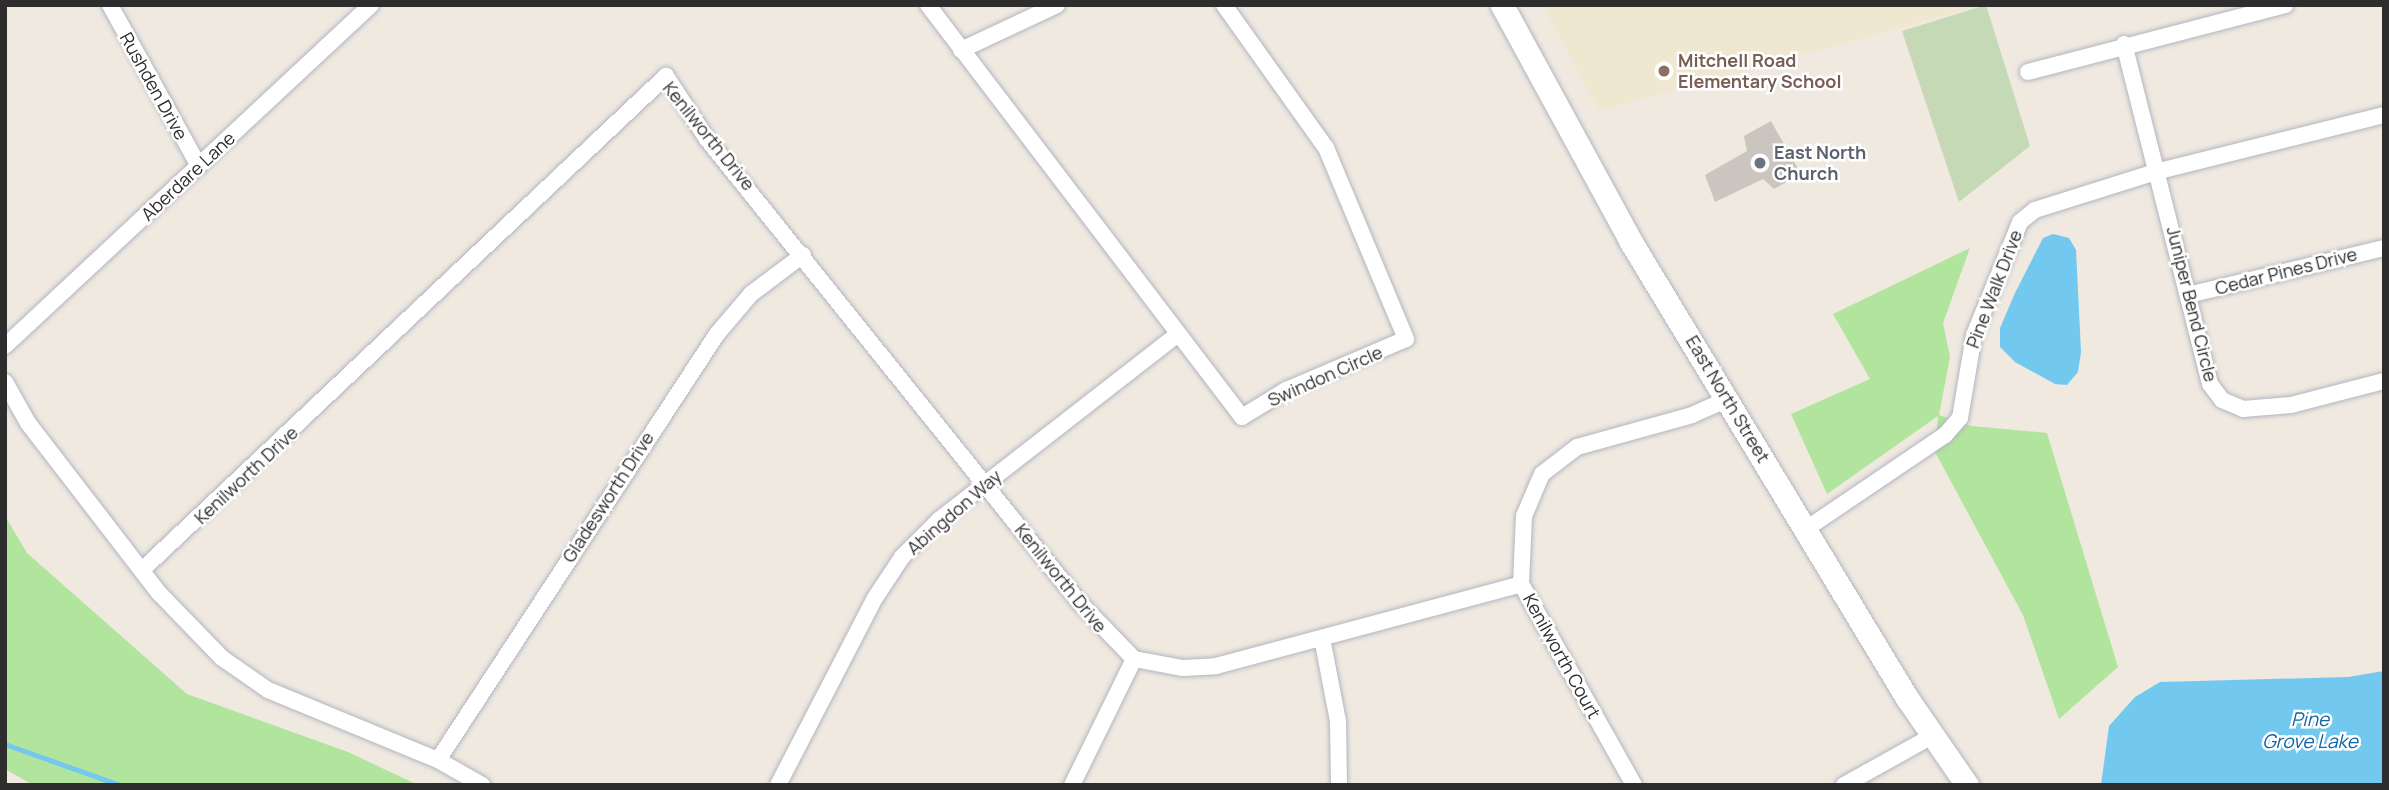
<!DOCTYPE html>
<html>
<head>
<meta charset="utf-8">
<style>
  body { margin:0 }
  #map { position:relative; width:2389px; height:790px; overflow:hidden; background:#efe9e0; font-family:Manrope,sans-serif }
  div>[style] { position:absolute }
  .education>* { inset:0; background:#f0e7d0 }
  .green>* { inset:0; background:#b1e59d }
  .cemetery>* { inset:0; background:#c5d9b7 }
  .water>* { inset:0; background:#73c8f0 }
  .stream>* { height:4.5px; margin:-2.25px; padding:0 2.25px; transform-origin:2.25px; border-radius:2.25px; background:#73c8f0 }
  .building>* { inset:0; background:#cac6bf }
  .roads { filter:drop-shadow(0 0 2px #b3b5c1) drop-shadow(0 0 2px #b3b5c1) }
  .street>* { height:16px; margin:-8px; padding:0 8px; transform-origin:8px; border-radius:8px; background:#fff }
  .secondary>* { height:23px; margin:-11.5px; padding:0 11.5px; transform-origin:11.5px; border-radius:11.5px; background:#fff }
  .dots>* { width:19px; height:19px; translate:-50% -50%; box-sizing:border-box; border:4px solid #fff; border-radius:50% }
  span { translate:-50% -50%; white-space:nowrap; text-align:center; line-height:1.15; -webkit-text-stroke:5px #fff; paint-order:stroke }
  .education-label { font-size:18px; color:#785e54; font-weight:700 }
  .left { translate:0 -50%; text-align:left }
  .street-label { font-size:18px; color:#2d2d2d }
  .worship-label { font-size:18px; color:#5b616d; font-weight:700 }
  .water-label { font-size:19px; color:#0d66a2; font-style:italic }
  .frame { position:absolute; inset:0; border:7px solid #2d2d2d; pointer-events:none }
</style>
</head>
<body>
<div id="map">
  <div class="education">
    <i style="clip-path:polygon(1543px 5px,1983px 5px,1599px 111px)"></i>
  </div>
  <div class="green">
    <i style="clip-path:polygon(1970px 248px,1943px 323px,1950px 357px,1939px 415px,1971px 426px,2047px 433px,2118px 667px,2059px 719px,2023px 615px,1935px 452px,1938px 416px,1827px 494px,1791px 414px,1870px 379px,1833px 314px)"></i>
    <i style="clip-path:polygon(5px 516px,27px 553px,187px 694px,348px 752px,418px 785px,33px 785px,5px 769px)"></i>
  </div>
  <div class="cemetery">
    <i style="clip-path:polygon(1986px 5px,2030px 146px,1959px 202px,1902px 31px)"></i>
  </div>
  <div class="water">
    <i style="clip-path:polygon(2053px 234px,2069px 238px,2076px 250px,2081px 352px,2078px 372px,2067px 385px,2055px 384px,2015px 362px,2000px 347px,2000px 328px,2015px 293px,2043px 238px)"></i>
    <i style="clip-path:polygon(2384px 671px,2384px 785px,2101px 785px,2109px 726px,2135px 697px,2160px 682px,2348px 677px)"></i>
  </div>
  <div class="stream">
    <i style="left:5px;top:744px;width:122px;rotate:19.6deg"></i>
  </div>
  <div class="building">
    <i style="clip-path:polygon(1771px 121px,1801px 174px,1774px 189px,1763px 179px,1715px 202px,1705px 175px,1747px 151px,1744px 136px)"></i>
  </div>
  <div class="roads">
    <div class="street">
      <i style="left:110px;top:5px;width:184px;rotate:61.1deg"></i>
      <i style="left:928px;top:5px;width:518px;rotate:52.69deg"></i>
      <i style="left:1242px;top:417px;width:52px;rotate:-31.5deg"></i>
      <i style="left:1286px;top:390px;width:130px;rotate:-23deg"></i>
      <i style="left:1406px;top:339px;width:207px;rotate:-112.7deg"></i>
      <i style="left:1326px;top:148px;width:176px;rotate:-125.5deg"></i>
      <i style="left:2124px;top:44px;width:351px;rotate:75.8deg"></i>
      <i style="left:2210px;top:384px;width:20px;rotate:53deg"></i>
      <i style="left:2222px;top:400px;width:23px;rotate:23deg"></i>
      <i style="left:2243px;top:409px;width:48px;rotate:-4.8deg"></i>
      <i style="left:2291px;top:405px;width:96px;rotate:-14.5deg"></i>
      <i style="left:961px;top:50px;width:106px;rotate:-25.1deg"></i>
      <i style="left:2028px;top:72px;width:266px;rotate:-14.6deg"></i>
      <i style="left:2188px;top:295px;width:202px;rotate:-13.5deg"></i>
      <i style="left:5px;top:346px;width:500px;rotate:-42.97deg"></i>
      <i style="left:5px;top:382px;width:47px;rotate:60.7deg"></i>
      <i style="left:28px;top:423px;width:215px;rotate:52.4deg"></i>
      <i style="left:159px;top:593px;width:91px;rotate:45.9deg"></i>
      <i style="left:222px;top:658px;width:56px;rotate:34.8deg"></i>
      <i style="left:268px;top:690px;width:184px;rotate:22.4deg"></i>
      <i style="left:438px;top:760px;width:51px;rotate:29.6deg"></i>
      <i style="left:1806px;top:529px;width:168px;rotate:-34.1deg"></i>
      <i style="left:1945px;top:435px;width:23px;rotate:-49deg"></i>
      <i style="left:1960px;top:418px;width:84px;rotate:-80.4deg"></i>
      <i style="left:1974px;top:335px;width:122px;rotate:-67.8deg"></i>
      <i style="left:2020px;top:222px;width:19px;rotate:-39deg"></i>
      <i style="left:2035px;top:210px;width:130px;rotate:-17.5deg"></i>
      <i style="left:2159px;top:171px;width:232px;rotate:-14deg"></i>
      <i style="left:142px;top:570px;width:720px;rotate:-43.31deg"></i>
      <i style="left:666px;top:76px;width:75px;rotate:56.9deg"></i>
      <i style="left:707px;top:139px;width:595px;rotate:51.2deg"></i>
      <i style="left:1080px;top:603px;width:78px;rotate:46deg"></i>
      <i style="left:1134px;top:659px;width:50px;rotate:10.4deg"></i>
      <i style="left:1183px;top:668px;width:33px;rotate:-3deg"></i>
      <i style="left:1216px;top:666px;width:316px;rotate:-15deg"></i>
      <i style="left:1322px;top:638px;width:85px;rotate:79.1deg"></i>
      <i style="left:1338px;top:721px;width:64px;rotate:89.1deg"></i>
      <i style="left:438px;top:760px;width:509px;rotate:-56.78deg"></i>
      <i style="left:717px;top:334px;width:52px;rotate:-49.6deg"></i>
      <i style="left:751px;top:294px;width:65px;rotate:-36.9deg"></i>
      <i style="left:778px;top:785px;width:211px;rotate:-62.6deg"></i>
      <i style="left:875px;top:598px;width:49px;rotate:-56.6deg"></i>
      <i style="left:902px;top:557px;width:52px;rotate:-45deg"></i>
      <i style="left:939px;top:520px;width:303px;rotate:-37.9deg"></i>
      <i style="left:1072px;top:785px;width:140px;rotate:-63.8deg"></i>
      <i style="left:1634px;top:785px;width:231px;rotate:-119.3deg"></i>
      <i style="left:1521px;top:584px;width:68px;rotate:-87.5deg"></i>
      <i style="left:1524px;top:516px;width:46px;rotate:-66.8deg"></i>
      <i style="left:1542px;top:474px;width:44px;rotate:-37.6deg"></i>
      <i style="left:1577px;top:447px;width:119px;rotate:-15.5deg"></i>
      <i style="left:1692px;top:415px;width:39px;rotate:-24deg"></i>
      <i style="left:1844px;top:785px;width:101px;rotate:-29.1deg"></i>
    </div>
    <div class="secondary">
      <i style="left:1502px;top:5px;width:270px;rotate:61.4deg"></i>
      <i style="left:1631px;top:242px;width:533px;rotate:58.82deg"></i>
      <i style="left:1907px;top:698px;width:106px;rotate:55.4deg"></i>
    </div>
  </div>
  <div class="dots">
    <i style="left:1664px;top:71px;background:#8d6e63"></i>
    <i style="left:1760px;top:163px;background:#6b7280"></i>
  </div>
  <div class="education-label">
    <span class="left" style="left:1678px;top:71px">Mitchell Road<br>Elementary School</span>
  </div>
  <div class="street-label">
    <span style="left:154px;top:86px;rotate:61deg">Rushden Drive</span>
    <span style="left:709px;top:136px;rotate:51deg">Kenilworth Drive</span>
    <span style="left:188px;top:176px;rotate:-43deg">Aberdare Lane</span>
    <span style="left:2286px;top:271px;rotate:-14deg">Cedar Pines Drive</span>
    <span style="left:1994px;top:289px;rotate:-69deg">Pine Walk Drive</span>
    <span style="left:2192px;top:304px;rotate:76deg">Juniper Bend Circle</span>
    <span style="left:1325px;top:376px;rotate:-24deg">Swindon Circle</span>
    <span style="left:1728px;top:399px;rotate:59deg">East North Street</span>
    <span style="left:246px;top:475px;rotate:-43deg">Kenilworth Drive</span>
    <span style="left:608px;top:497px;rotate:-57deg">Gladesworth Drive</span>
    <span style="left:954px;top:512px;rotate:-41deg">Abingdon Way</span>
    <span style="left:1061px;top:578px;rotate:51deg">Kenilworth Drive</span>
    <span style="left:1562px;top:656px;rotate:61deg">Kenilworth Court</span>
  </div>
  <div class="worship-label">
    <span class="left" style="left:1774px;top:163px">East North<br>Church</span>
  </div>
  <div class="water-label">
    <span style="left:2310px;top:731px">Pine<br>Grove Lake</span>
  </div>
  <div class="frame"></div>
</div>
</body>
</html>
